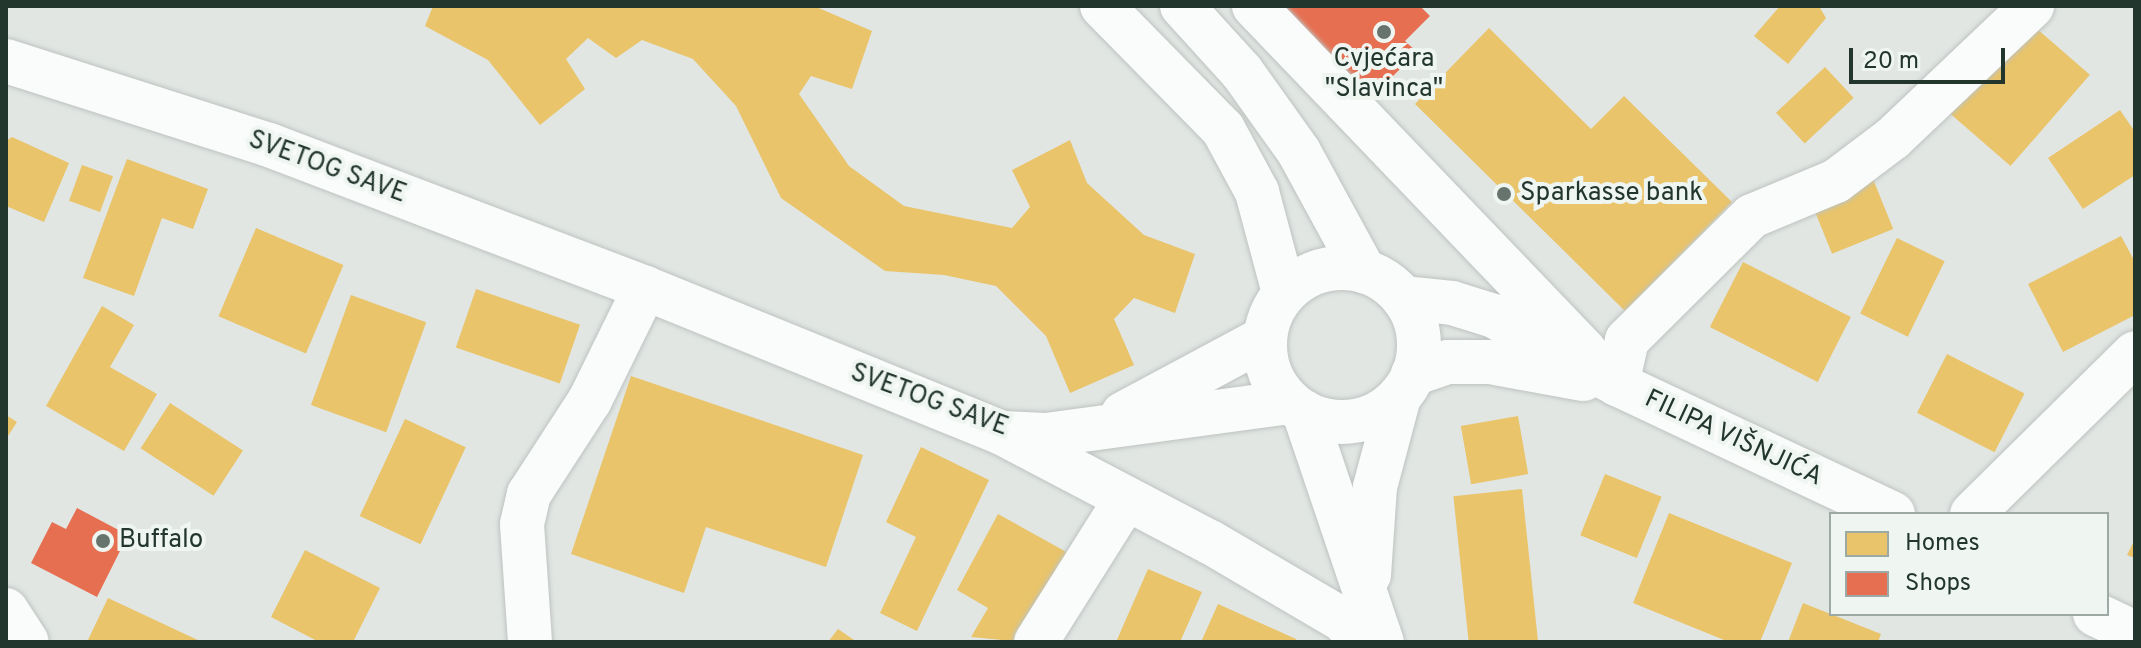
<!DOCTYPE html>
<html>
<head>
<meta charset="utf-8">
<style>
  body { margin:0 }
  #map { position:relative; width:2141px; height:648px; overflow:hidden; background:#e1e6e3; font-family:Overpass,sans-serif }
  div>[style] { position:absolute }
  .homes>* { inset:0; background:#e9c46a; transform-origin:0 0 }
  .shops>* { inset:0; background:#e76f51 }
  .roads { filter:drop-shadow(0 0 2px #bec3c0) drop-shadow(0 0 2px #bec3c0) }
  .street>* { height:44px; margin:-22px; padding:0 22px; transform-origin:22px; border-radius:22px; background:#fafbfb }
  .secondary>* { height:44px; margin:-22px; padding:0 22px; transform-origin:22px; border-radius:22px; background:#fafbfb }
  .secondary>.ring { margin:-22px; padding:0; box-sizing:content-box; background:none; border:44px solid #fafbfb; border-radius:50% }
  .dots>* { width:22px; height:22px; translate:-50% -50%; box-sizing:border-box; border:4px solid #eff6f2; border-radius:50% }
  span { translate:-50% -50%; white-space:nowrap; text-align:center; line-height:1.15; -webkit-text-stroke:8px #eff6f2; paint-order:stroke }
  .poi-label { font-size:26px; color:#23362e }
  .left { translate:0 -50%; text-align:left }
  .street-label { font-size:26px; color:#23362e }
  .frame { position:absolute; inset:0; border:8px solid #23362e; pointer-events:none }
  .legend { position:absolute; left:1829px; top:512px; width:280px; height:104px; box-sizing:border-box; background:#eff6f2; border:2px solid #9da9a4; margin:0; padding:10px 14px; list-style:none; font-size:24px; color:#23362e }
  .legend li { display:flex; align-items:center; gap:16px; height:40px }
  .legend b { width:40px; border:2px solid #9da9a4 }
  .scale { position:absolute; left:1849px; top:48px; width:156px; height:36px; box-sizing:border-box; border:4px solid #23362e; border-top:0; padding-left:10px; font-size:24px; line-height:28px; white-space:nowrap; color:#23362e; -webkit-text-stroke:6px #eff6f2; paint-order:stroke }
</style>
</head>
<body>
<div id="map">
  <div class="homes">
    <i style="clip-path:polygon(433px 6px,814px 6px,872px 31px,852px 89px,811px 76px,799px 94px,849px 166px,904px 206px,1012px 228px,1030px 207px,1012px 170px,1070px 140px,1087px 183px,1144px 235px,1195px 254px,1175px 313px,1134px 298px,1114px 319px,1134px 365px,1070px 393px,1046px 336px,996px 286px,944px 275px,885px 271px,781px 198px,736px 106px,693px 59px,642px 40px,616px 58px,588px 38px,566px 59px,585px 89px,540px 125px,488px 60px,425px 26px)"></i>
    <i style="clip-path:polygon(1780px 6px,1819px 6px,1826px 18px,1788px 64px,1754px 36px)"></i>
    <i style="left:2028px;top:21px;width:82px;height:121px;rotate:41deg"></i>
    <i style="clip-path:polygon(1489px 28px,1591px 129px,1624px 96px,1732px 202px,1625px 311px,1415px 104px)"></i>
    <i style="left:1825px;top:67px;width:42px;height:67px;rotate:47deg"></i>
    <i style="clip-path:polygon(2120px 110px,2135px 132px,2135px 175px,2083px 209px,2048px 158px)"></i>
    <i style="clip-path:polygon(12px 137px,69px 163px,44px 222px,6px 206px,6px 141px)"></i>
    <i style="clip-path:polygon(127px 159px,208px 189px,193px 229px,162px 218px,134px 296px,83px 278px)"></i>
    <i style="left:82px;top:165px;width:33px;height:38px;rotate:20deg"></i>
    <i style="left:1873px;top:179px;width:54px;height:66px;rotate:68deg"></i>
    <i style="left:256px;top:228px;width:95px;height:96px;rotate:23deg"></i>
    <i style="clip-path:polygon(2121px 236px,2135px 262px,2135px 315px,2063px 352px,2028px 284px)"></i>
    <i style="left:1897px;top:238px;width:53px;height:84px;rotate:26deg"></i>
    <i style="left:1743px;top:262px;width:121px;height:73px;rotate:27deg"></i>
    <i style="left:476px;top:289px;width:110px;height:62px;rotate:19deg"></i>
    <i style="left:351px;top:295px;width:80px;height:117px;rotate:20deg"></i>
    <i style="clip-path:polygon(102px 306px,134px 325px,110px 367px,157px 394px,124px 451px,46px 406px)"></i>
    <i style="left:1947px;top:354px;width:87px;height:66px;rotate:27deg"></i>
    <i style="clip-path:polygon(631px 376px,863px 455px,826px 567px,706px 527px,684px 593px,571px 554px)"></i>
    <i style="left:170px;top:403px;width:87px;height:54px;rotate:33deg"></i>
    <i style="clip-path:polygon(6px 415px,17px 422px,6px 439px)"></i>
    <i style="left:1518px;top:416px;width:59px;height:58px;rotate:80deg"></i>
    <i style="left:405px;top:419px;width:67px;height:107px;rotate:25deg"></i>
    <i style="clip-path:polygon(921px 447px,989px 480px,917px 631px,880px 613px,916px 537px,886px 522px)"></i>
    <i style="left:1605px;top:474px;width:61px;height:66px;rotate:22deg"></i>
    <i style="left:1522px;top:489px;width:154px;height:69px;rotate:84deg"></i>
    <i style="clip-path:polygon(1669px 513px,1792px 563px,1760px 642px,1729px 642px,1633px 603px)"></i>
    <i style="clip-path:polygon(998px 514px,1070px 554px,1022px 642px,971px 637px,988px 608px,957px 590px)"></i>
    <i style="clip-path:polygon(2135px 539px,2135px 558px,2127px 555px)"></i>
    <i style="clip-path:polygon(305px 550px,380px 588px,353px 642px,319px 642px,271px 617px)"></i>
    <i style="clip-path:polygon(1148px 569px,1202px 592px,1180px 642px,1116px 642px)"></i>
    <i style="clip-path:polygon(108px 598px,202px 642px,87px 642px)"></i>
    <i style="clip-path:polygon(1803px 603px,1881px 634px,1878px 642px,1788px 642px)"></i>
    <i style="clip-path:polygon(1218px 604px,1296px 639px,1295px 642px,1201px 642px)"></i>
    <i style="clip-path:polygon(838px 629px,857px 642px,828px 642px)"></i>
  </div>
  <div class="shops">
    <i style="clip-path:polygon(1271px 6px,1420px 6px,1430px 16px,1405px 41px,1417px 52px,1367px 102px)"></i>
    <i style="clip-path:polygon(77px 508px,128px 535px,97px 597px,31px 563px,52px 522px,66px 529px)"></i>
  </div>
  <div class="roads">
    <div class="street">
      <i style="left:6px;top:61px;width:276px;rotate:17.7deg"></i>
      <i style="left:269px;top:145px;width:402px;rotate:20.8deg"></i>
      <i style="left:645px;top:288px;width:385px;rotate:22.1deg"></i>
      <i style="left:1002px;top:433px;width:44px;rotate:2.6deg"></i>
      <i style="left:1046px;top:435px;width:246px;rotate:-7.7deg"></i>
      <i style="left:1617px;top:384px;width:45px;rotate:-77.2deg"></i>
      <i style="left:1627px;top:340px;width:176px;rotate:-44.8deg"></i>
      <i style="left:1752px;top:216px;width:91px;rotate:-22.6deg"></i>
      <i style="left:1836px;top:181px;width:71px;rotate:-37deg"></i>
      <i style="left:1893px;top:138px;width:192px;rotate:-43.5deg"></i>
      <i style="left:1123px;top:414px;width:161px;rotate:-28.2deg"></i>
      <i style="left:1972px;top:514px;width:229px;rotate:-44.6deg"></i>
      <i style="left:6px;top:610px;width:38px;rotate:57deg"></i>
      <i style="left:530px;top:642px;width:118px;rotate:-93.9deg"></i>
      <i style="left:522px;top:524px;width:31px;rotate:-77deg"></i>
      <i style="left:529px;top:494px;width:112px;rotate:-57deg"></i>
      <i style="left:590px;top:400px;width:125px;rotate:-63.8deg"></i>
      <i style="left:1036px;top:642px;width:165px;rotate:-57.8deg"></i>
    </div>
    <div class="secondary">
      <i style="left:1102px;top:6px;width:173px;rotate:45.5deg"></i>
      <i style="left:1223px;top:129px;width:72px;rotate:61.6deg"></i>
      <i style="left:1257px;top:192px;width:105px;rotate:75deg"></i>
      <i style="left:1182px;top:6px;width:89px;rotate:47.7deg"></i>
      <i style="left:1242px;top:72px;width:98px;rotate:54.5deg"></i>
      <i style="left:1299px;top:152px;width:136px;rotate:61.4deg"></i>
      <i style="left:1254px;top:6px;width:478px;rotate:46.2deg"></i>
      <i class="ring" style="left:1265px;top:268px;width:110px;height:110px"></i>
      <i style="left:1403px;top:298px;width:49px;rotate:5.8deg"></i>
      <i style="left:1452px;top:303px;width:44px;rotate:17.2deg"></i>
      <i style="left:1494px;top:316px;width:141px;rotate:28.9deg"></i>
      <i style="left:1617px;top:384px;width:305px;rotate:25.2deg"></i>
      <i style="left:1413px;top:374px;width:36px;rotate:-19deg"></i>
      <i style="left:1447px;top:362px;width:43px"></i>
      <i style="left:1490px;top:362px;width:95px;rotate:10.4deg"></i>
      <i style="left:1304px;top:412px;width:243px;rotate:71.3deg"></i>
      <i style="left:1002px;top:433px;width:235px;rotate:27.7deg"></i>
      <i style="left:1210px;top:542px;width:154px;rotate:30.4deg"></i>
      <i style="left:1343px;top:620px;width:29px;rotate:49deg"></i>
      <i style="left:1369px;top:575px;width:88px;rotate:-86.1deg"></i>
      <i style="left:1375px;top:487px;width:93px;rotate:-75.1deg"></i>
      <i style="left:2095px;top:614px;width:44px;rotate:25.4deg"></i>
    </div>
  </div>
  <div class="dots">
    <i style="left:1384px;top:32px;background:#66746d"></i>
    <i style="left:1504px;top:194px;background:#66746d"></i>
    <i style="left:103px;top:541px;background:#66746d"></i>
  </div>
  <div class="poi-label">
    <span style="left:1384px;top:75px">Cvjećara<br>"Slavinca"</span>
    <span class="left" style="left:1520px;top:194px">Sparkasse bank</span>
    <span class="left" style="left:119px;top:541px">Buffalo</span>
  </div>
  <div class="street-label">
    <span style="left:327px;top:168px;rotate:20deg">SVETOG SAVE</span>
    <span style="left:929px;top:401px;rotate:20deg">SVETOG SAVE</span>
    <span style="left:1733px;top:439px;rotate:25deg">FILIPA VIŠNJIĆA</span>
  </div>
  <div class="frame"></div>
  <ul class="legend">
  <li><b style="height:22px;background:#e9c46a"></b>Homes</li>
  <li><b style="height:22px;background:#e76f51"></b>Shops</li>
  </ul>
  <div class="scale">20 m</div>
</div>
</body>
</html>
